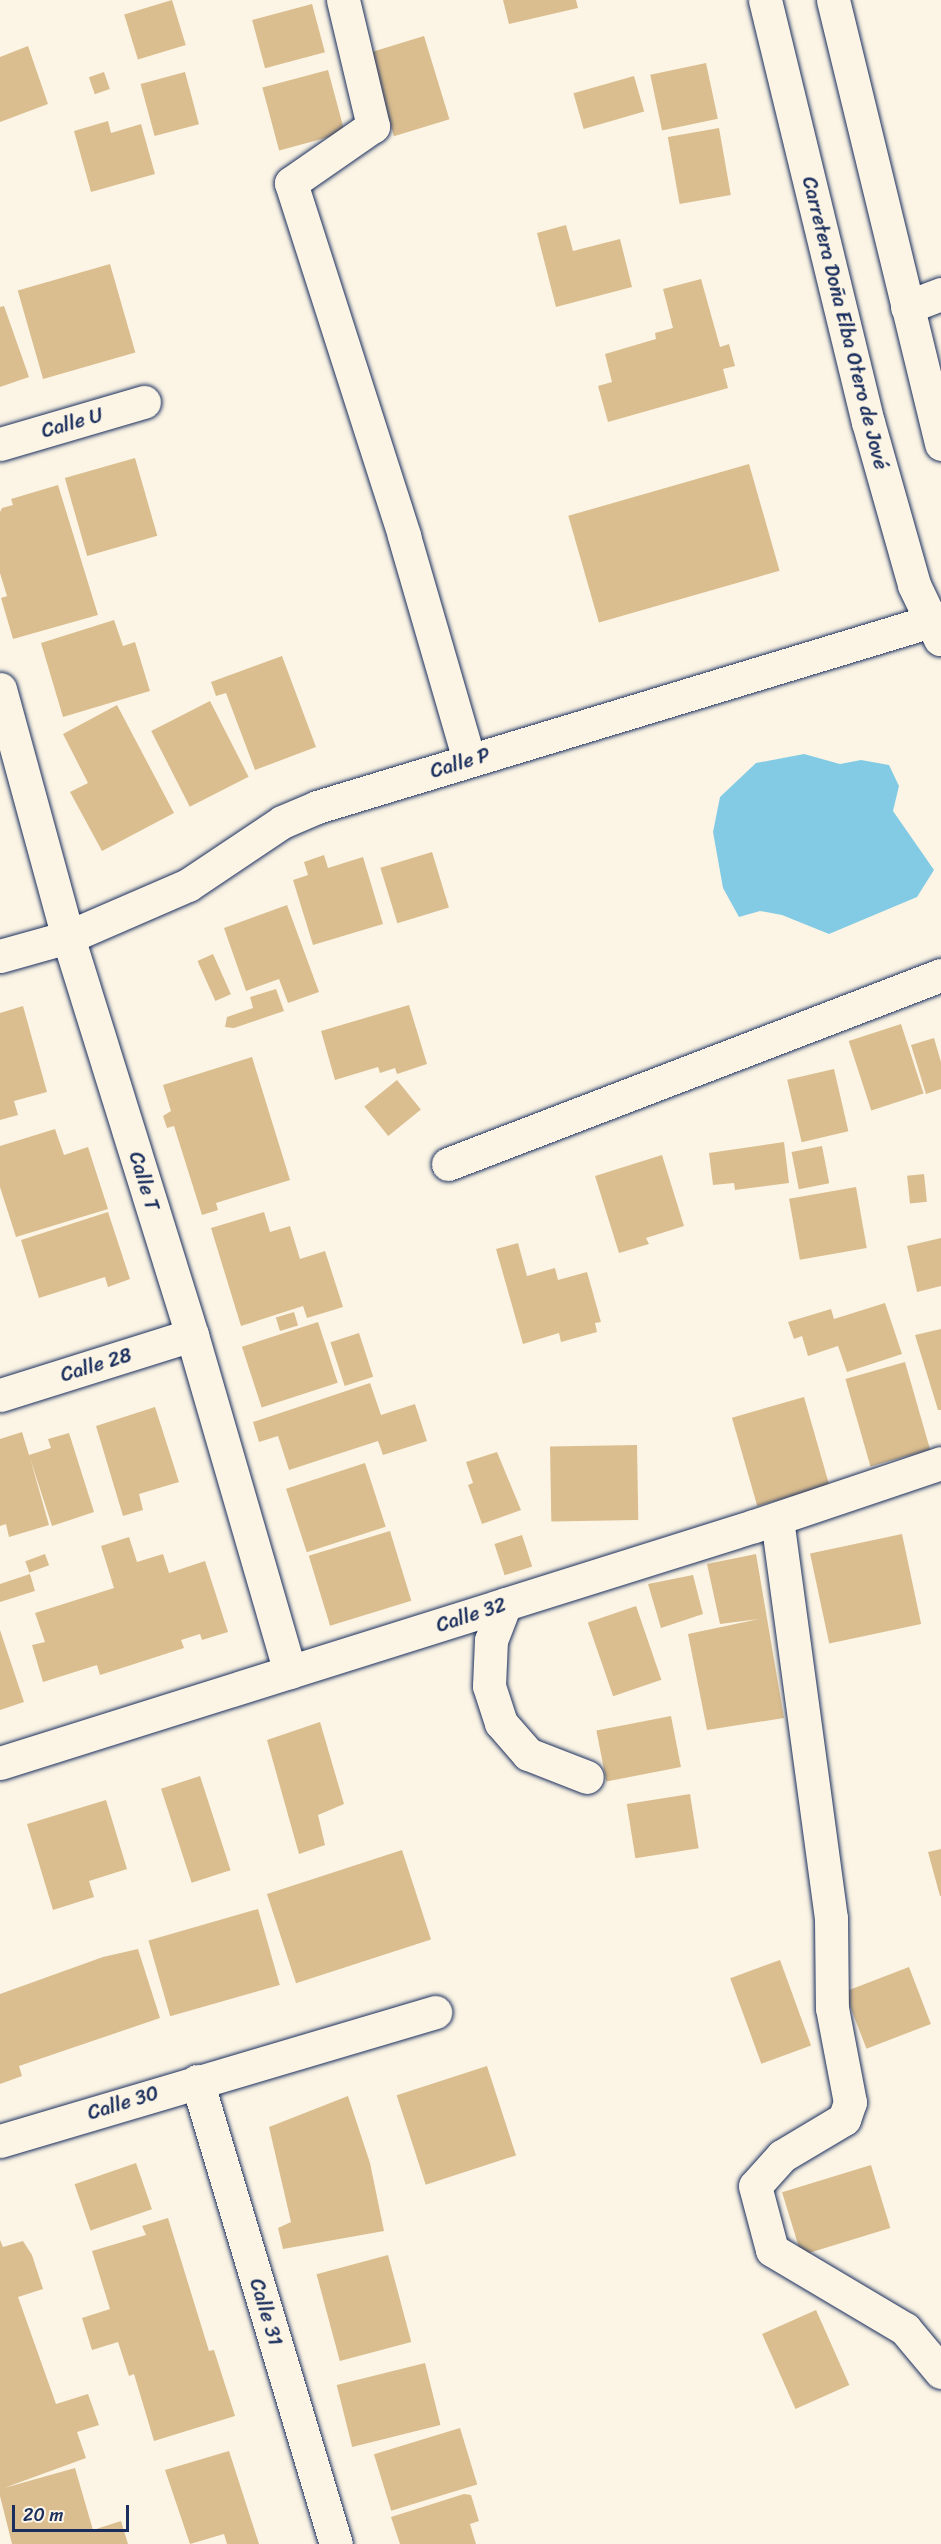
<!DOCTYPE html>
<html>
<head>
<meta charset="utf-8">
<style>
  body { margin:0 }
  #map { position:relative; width:941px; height:2544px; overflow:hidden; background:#fcf5e5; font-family:Sriracha,sans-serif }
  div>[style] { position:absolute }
  .water>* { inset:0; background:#83cbe4 }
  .building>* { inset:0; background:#dbbe8f; transform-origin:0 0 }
  .roads { filter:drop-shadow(0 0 2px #1b2f5e) drop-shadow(0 0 2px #1b2f5e) }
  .minor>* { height:33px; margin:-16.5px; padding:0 16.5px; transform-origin:16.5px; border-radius:16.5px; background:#fcf5e5 }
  span { translate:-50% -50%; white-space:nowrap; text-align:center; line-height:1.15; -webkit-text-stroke:4.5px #fcf5e5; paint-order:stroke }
  .street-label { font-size:20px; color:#1b2f5e }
  .scale { position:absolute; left:12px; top:2505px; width:117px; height:27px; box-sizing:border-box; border:3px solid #1b2f5e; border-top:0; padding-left:8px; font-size:18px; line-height:21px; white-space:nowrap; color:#1b2f5e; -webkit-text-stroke:4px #fcf5e5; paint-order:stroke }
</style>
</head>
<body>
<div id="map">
  <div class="water">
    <i style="clip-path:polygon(804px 754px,840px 764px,861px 760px,889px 765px,899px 786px,893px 811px,934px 870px,917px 897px,829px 934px,782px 915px,760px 911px,739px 917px,723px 888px,713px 832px,720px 797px,756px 763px)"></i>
  </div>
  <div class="building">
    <i style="left:172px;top:0;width:47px;height:50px;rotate:73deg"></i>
    <i style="clip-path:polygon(503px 0,576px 0,578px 8px,509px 24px)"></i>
    <i style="left:312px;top:4px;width:50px;height:62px;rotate:75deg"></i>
    <i style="left:424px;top:36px;width:87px;height:58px;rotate:73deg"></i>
    <i style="clip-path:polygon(28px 46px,48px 104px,0 122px,0 57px)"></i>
    <i style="left:706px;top:63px;width:57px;height:57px;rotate:78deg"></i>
    <i style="left:328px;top:70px;width:65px;height:68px;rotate:75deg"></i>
    <i style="left:104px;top:72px;width:18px;height:16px;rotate:71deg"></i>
    <i style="left:185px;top:72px;width:54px;height:46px;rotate:75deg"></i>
    <i style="left:634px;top:76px;width:37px;height:63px;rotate:74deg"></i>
    <i style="clip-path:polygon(108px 121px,111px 133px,141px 124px,155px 174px,91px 192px,74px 131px)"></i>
    <i style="left:719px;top:128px;width:68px;height:52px;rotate:80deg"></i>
    <i style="clip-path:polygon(566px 225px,573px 251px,620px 239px,632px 287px,556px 307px,537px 233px)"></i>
    <i style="left:110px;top:264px;width:92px;height:96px;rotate:74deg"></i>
    <i style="clip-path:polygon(701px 279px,720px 347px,729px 344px,735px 366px,723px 369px,728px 388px,608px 422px,598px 386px,612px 382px,605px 354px,656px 339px,655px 333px,673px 328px,663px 289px)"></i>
    <i style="clip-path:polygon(4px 306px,29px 377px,0 387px,0 307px)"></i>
    <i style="left:135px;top:458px;width:81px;height:73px;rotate:74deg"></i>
    <i style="left:749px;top:464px;width:111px;height:188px;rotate:74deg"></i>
    <i style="clip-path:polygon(58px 485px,98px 615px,13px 639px,1px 598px,7px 596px,0 573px,0 512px,2px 508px,13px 505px,11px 499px)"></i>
    <i style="clip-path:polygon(114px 620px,123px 646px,135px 642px,150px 691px,63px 717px,41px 643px)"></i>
    <i style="clip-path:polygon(282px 656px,316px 747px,255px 770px,226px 693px,216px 696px,211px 682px)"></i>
    <i style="left:210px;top:701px;width:85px;height:66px;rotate:63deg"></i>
    <i style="clip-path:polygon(117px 705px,174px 813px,102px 851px,70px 792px,88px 783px,63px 734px)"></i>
    <i style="left:432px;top:852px;width:58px;height:54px;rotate:73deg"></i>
    <i style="clip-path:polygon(324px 855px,328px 868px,363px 857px,383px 924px,313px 945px,293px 880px,308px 875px,304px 862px)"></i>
    <i style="clip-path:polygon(287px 905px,319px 992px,288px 1003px,279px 979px,246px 991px,224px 928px)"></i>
    <i style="left:213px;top:954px;width:44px;height:17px;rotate:66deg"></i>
    <i style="clip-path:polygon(276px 989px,284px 1011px,234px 1028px,225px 1027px,227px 1017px,253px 1008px,250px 997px)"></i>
    <i style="clip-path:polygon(409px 1005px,427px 1064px,397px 1074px,395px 1068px,380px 1073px,378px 1067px,335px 1080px,321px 1031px)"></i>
    <i style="clip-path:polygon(23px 1006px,47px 1092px,14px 1101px,18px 1115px,0 1120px,0 1013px)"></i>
    <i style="left:901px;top:1024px;width:73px;height:55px;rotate:72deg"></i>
    <i style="clip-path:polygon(934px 1038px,941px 1062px,941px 1089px,926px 1094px,911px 1045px)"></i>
    <i style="clip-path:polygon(252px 1057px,290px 1180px,216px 1203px,218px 1210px,202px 1215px,174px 1126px,167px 1128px,163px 1116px,171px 1111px,163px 1085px)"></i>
    <i style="left:834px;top:1069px;width:64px;height:48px;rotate:77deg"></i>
    <i style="left:397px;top:1080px;width:38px;height:42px;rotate:51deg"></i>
    <i style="clip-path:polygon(55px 1129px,64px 1155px,88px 1147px,108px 1209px,16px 1237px,0 1187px,0 1146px)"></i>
    <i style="clip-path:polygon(784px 1142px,789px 1183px,735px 1190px,734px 1183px,713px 1185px,709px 1153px)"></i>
    <i style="left:822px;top:1146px;width:38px;height:31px;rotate:79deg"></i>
    <i style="clip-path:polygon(662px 1155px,684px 1226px,646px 1238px,649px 1244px,619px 1253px,595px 1176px)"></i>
    <i style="left:924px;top:1174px;width:28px;height:17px;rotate:84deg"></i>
    <i style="left:856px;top:1187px;width:62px;height:68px;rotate:80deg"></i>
    <i style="clip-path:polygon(108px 1212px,130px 1279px,108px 1287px,105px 1277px,39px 1298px,21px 1240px)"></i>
    <i style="clip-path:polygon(264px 1212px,270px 1232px,290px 1226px,300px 1259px,325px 1251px,343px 1307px,307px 1318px,303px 1306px,241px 1326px,211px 1228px)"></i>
    <i style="clip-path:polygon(941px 1238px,941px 1286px,917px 1292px,907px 1246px)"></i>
    <i style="clip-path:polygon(518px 1243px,527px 1276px,555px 1268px,558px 1280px,587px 1272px,601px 1322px,595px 1323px,597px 1332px,561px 1342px,559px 1333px,523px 1344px,496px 1249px)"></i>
    <i style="clip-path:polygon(885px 1303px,902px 1354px,847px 1372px,838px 1346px,808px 1356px,802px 1336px,794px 1339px,788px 1322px,831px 1309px,834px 1319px)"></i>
    <i style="left:294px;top:1312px;width:14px;height:19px;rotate:73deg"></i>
    <i style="left:318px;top:1322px;width:64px;height:80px;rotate:72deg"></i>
    <i style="clip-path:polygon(941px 1329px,941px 1410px,938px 1410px,915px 1335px)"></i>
    <i style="left:359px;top:1333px;width:46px;height:30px;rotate:72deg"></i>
    <i style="left:905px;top:1362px;width:91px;height:62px;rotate:74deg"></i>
    <i style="clip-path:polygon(370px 1383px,381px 1415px,415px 1404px,427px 1441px,383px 1455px,378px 1441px,289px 1470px,278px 1436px,259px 1442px,253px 1422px)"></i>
    <i style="left:804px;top:1397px;width:92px;height:75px;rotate:74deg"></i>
    <i style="clip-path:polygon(155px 1407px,179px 1482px,139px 1494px,143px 1510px,123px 1516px,96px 1426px)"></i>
    <i style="clip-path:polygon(22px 1432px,29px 1455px,51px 1448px,48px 1439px,69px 1433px,94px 1512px,52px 1526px,30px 1458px,49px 1525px,9px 1537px,6px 1524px,0 1526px,0 1439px)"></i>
    <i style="left:637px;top:1445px;width:75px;height:87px;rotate:89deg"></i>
    <i style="clip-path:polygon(497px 1452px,521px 1510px,482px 1524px,468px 1485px,473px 1483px,466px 1462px)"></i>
    <i style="left:365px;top:1463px;width:67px;height:83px;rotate:72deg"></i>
    <i style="left:390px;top:1531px;width:73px;height:85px;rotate:73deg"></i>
    <i style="left:902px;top:1534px;width:92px;height:94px;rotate:78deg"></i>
    <i style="left:522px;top:1535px;width:33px;height:29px;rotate:72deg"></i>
    <i style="clip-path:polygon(129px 1537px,137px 1562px,163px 1554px,169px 1573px,205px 1561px,228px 1632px,202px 1640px,200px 1634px,181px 1640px,184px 1648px,100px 1675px,97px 1665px,43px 1682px,32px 1645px,45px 1642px,35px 1613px,114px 1588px,101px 1546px)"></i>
    <i style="left:45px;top:1554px;width:12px;height:21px;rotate:70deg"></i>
    <i style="clip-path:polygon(756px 1554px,784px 1718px,707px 1730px,688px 1634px,759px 1619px,720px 1624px,707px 1564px)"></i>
    <i style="clip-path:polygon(30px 1574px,35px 1591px,0 1602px,0 1584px)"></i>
    <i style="clip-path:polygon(693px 1575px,703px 1614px,661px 1628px,648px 1584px)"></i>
    <i style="left:636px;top:1606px;width:78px;height:51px;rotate:71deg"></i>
    <i style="clip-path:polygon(0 1630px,24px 1702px,0 1710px)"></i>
    <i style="left:671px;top:1716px;width:52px;height:76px;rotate:79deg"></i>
    <i style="clip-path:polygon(320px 1722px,344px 1804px,318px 1815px,325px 1845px,299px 1854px,267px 1740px)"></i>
    <i style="left:200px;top:1776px;width:99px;height:41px;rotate:72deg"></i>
    <i style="left:690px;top:1794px;width:55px;height:64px;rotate:81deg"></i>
    <i style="clip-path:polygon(106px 1800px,127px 1869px,89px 1881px,94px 1897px,53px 1910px,27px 1824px)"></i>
    <i style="clip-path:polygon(941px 1849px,941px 1896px,940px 1896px,928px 1852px)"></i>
    <i style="left:402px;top:1850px;width:94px;height:142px;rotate:72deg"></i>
    <i style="left:258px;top:1909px;width:79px;height:114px;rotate:74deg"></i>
    <i style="clip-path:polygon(138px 1949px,160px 2018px,19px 2066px,22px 2076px,0 2084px,0 1994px,103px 1957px)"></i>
    <i style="left:780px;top:1960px;width:91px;height:53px;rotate:70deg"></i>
    <i style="left:909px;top:1967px;width:61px;height:69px;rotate:69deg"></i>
    <i style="left:487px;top:2066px;width:94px;height:95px;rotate:72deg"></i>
    <i style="clip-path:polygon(348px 2096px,370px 2163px,384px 2231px,283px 2249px,278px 2228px,291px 2222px,269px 2127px)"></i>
    <i style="left:136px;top:2163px;width:49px;height:65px;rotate:71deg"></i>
    <i style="left:871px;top:2165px;width:66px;height:93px;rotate:73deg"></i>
    <i style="clip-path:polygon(168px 2218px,209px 2351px,214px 2350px,235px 2416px,154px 2441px,134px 2374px,129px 2376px,118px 2342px,92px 2350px,82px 2318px,110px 2309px,92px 2251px,146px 2235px,142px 2226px)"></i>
    <i style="clip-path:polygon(0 2240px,3px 2247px,23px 2241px,32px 2255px,43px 2289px,18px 2297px,56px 2404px,88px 2394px,99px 2425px,77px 2432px,86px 2458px,4px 2488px,75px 2468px,93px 2530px,121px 2521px,128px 2544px,12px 2544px,0 2496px)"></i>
    <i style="left:388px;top:2255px;width:90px;height:74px;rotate:75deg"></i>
    <i style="left:816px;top:2310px;width:82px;height:59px;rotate:66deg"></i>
    <i style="left:425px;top:2363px;width:64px;height:91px;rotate:76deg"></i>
    <i style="left:460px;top:2428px;width:59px;height:90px;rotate:73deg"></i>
    <i style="clip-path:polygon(229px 2451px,259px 2544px,227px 2544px,224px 2534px,190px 2544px,165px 2470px)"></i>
    <i style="clip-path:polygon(464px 2494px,471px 2495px,479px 2521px,470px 2524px,476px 2544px,400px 2544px,391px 2517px)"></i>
  </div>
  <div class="roads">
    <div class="minor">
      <i style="left:343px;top:0;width:130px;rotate:76.6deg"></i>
      <i style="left:373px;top:126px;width:100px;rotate:145.2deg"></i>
      <i style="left:291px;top:183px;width:371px;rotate:72.2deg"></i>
      <i style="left:404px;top:536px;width:233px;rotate:73.8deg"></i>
      <i style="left:765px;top:0;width:434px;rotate:76.3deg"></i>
      <i style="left:868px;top:422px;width:169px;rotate:74.2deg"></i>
      <i style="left:914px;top:585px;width:60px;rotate:64.3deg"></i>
      <i style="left:833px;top:0;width:457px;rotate:76.3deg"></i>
      <i style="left:907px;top:307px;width:36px;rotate:-21deg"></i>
      <i style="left:0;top:444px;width:150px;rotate:-16.3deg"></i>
      <i style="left:0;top:689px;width:257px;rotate:74.7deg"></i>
      <i style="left:68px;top:937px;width:417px;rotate:72.7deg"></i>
      <i style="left:192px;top:1335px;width:351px;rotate:73.8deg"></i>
      <i style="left:0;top:956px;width:71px;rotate:-15.6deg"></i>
      <i style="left:68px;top:937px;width:131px;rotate:-23.4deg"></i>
      <i style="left:188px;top:885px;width:113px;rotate:-33.8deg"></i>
      <i style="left:282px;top:822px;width:38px;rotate:-23deg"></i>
      <i style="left:317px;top:807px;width:652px;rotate:-16.85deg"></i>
      <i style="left:448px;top:1164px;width:528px;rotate:-20.98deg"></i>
      <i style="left:0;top:1395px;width:201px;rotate:-17.4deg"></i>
      <i style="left:777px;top:1519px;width:403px;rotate:82.3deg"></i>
      <i style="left:831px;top:1918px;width:90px;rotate:89.4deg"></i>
      <i style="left:832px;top:2008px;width:96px;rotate:79.2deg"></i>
      <i style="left:850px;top:2102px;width:18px;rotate:109deg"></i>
      <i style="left:844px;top:2119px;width:72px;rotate:149.2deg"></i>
      <i style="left:782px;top:2156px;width:40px;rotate:132deg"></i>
      <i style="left:755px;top:2186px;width:66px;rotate:75.1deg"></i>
      <i style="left:772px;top:2250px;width:155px;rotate:30.7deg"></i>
      <i style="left:905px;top:2329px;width:56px;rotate:50.1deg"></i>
      <i style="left:505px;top:1604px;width:39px;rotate:111deg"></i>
      <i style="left:491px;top:1640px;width:46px;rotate:92.5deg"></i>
      <i style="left:489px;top:1686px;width:39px;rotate:72deg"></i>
      <i style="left:501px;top:1723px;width:41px;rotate:48.9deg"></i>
      <i style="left:528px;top:1754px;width:63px;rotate:21.3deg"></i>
      <i style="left:0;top:1763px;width:790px;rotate:-17.45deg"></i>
      <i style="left:754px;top:1526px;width:197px;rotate:-18.6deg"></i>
      <i style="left:197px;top:2081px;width:483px;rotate:73.3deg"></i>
      <i style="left:0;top:2141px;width:454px;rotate:-16.5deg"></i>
    </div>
  </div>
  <div class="street-label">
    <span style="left:845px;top:323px;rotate:76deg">Carretera Doña Elba Otero de Jové</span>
    <span style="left:72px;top:423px;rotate:-16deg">Calle U</span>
    <span style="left:460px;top:763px;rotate:-17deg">Calle P</span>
    <span style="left:144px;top:1181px;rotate:73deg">Calle T</span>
    <span style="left:96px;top:1365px;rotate:-17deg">Calle 28</span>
    <span style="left:471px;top:1615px;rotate:-18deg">Calle 32</span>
    <span style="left:123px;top:2103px;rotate:-17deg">Calle 30</span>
    <span style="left:266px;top:2312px;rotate:73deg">Calle 31</span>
  </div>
  <div class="scale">20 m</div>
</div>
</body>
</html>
